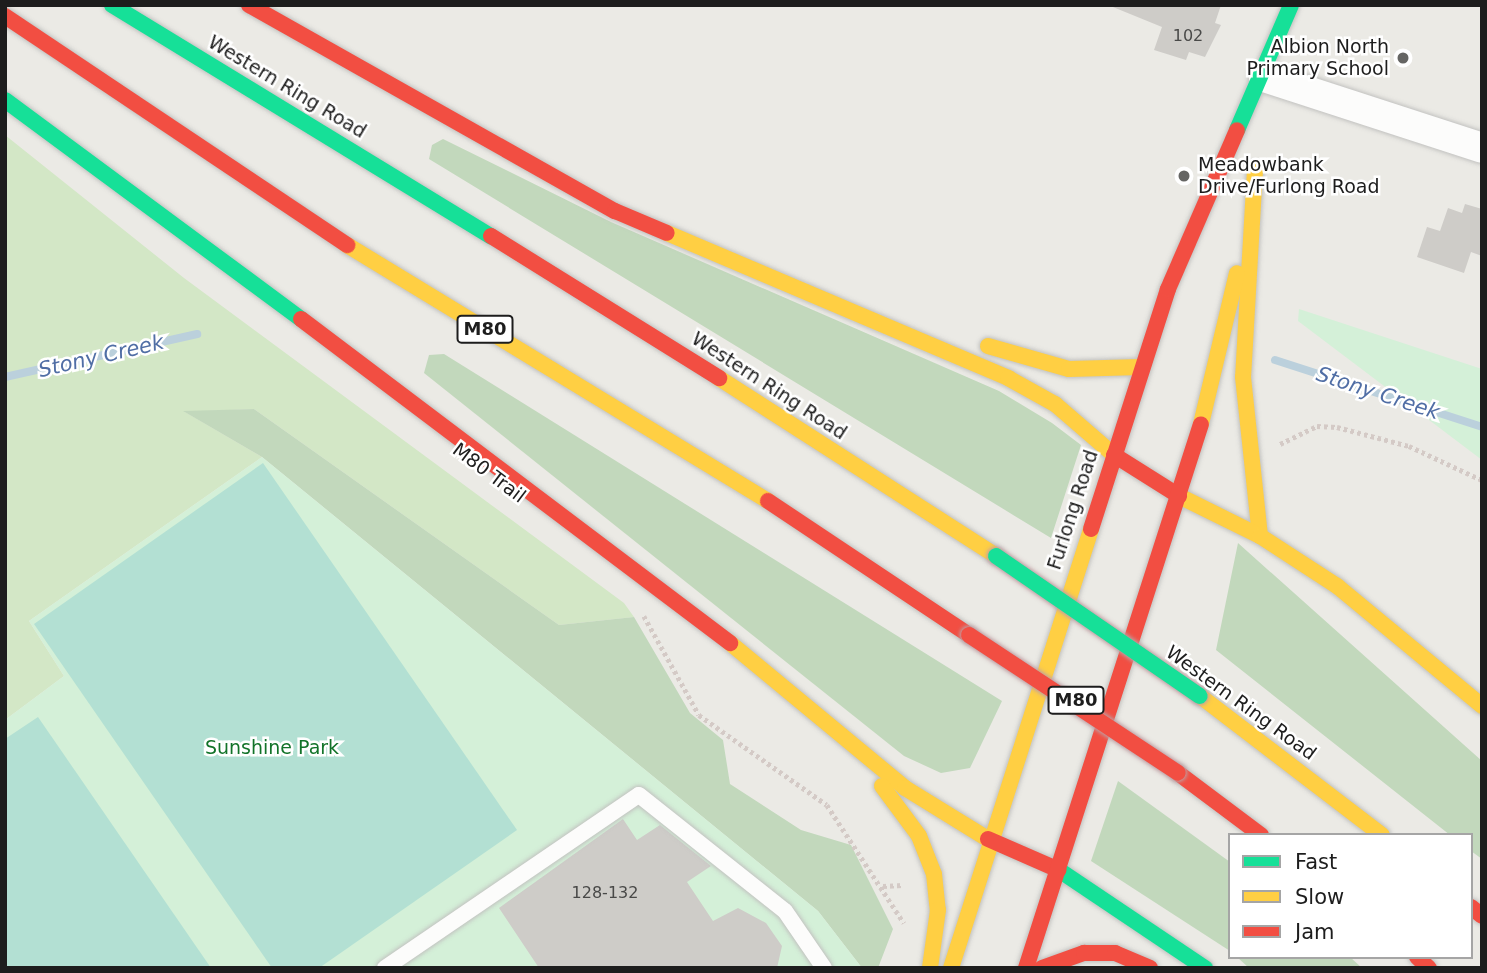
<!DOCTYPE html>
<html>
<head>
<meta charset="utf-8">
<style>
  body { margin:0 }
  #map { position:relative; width:1487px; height:973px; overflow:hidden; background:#ebeae5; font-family:"DejaVu Sans",sans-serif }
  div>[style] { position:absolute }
  .grass>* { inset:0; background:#d3e7c6 }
  .forest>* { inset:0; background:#c2d8bc }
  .park>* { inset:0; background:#d4f0d8 }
  .pitch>* { inset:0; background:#b3e0d3 }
  .stream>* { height:8px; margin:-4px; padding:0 4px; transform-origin:4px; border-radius:4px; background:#bbd0dc }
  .building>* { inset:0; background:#ceccc8 }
  .path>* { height:4.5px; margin-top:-2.25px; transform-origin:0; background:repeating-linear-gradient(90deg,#d4cac6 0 3.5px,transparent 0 7px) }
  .roads { filter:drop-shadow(0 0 2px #c2c2c0) drop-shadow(0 0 2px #c2c2c0) }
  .lane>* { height:16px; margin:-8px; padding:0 8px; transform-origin:8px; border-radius:8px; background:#fcfcfb }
  .street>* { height:30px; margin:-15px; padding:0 15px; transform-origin:15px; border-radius:15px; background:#fcfcfb }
  .fast>* { height:16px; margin:-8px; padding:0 8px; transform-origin:8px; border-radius:8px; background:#16e098 }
  .slow>* { height:16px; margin:-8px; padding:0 8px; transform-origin:8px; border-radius:8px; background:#ffcf43 }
  .jam>* { height:16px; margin:-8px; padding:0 8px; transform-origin:8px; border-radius:8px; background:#f24e42 }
  .bridges { filter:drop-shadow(0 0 2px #be9fa3) drop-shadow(0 0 2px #be9fa3) }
  .fast-bridge>* { height:16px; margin:-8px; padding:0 8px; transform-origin:8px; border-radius:8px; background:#16e098 }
  .jam-bridge>* { height:16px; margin:-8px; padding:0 8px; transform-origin:8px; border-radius:8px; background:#f24e42 }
  .dots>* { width:19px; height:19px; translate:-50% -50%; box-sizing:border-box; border:4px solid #fff; border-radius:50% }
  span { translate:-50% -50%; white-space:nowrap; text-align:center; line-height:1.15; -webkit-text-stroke:5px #fff; paint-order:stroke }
  .number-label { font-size:16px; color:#494948 }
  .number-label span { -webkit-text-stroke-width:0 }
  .shield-label span { padding:2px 5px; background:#fff; border:2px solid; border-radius:5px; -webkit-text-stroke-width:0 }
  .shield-label { font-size:18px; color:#1d1d1d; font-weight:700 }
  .poi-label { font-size:19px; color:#1d1d1d }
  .right { translate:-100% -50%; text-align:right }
  .left { translate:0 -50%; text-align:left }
  .street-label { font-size:19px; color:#1d1d1d }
  .park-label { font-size:19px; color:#127329 }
  .water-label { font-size:21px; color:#506ea5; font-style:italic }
  .frame { position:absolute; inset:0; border:7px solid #1d1d1d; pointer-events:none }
  .legend { position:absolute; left:1228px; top:833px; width:245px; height:126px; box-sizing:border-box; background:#fff; border:2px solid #a5a5a5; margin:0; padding:9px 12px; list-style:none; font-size:21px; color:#1d1d1d }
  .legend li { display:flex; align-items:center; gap:14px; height:35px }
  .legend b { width:35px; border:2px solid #a5a5a5 }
</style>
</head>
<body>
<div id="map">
  <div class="grass">
    <i style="clip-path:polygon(5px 135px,184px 278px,624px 603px,634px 617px,559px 625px,254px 409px,185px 412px,262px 457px,29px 621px,64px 676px,5px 720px)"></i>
  </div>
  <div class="forest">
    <i style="clip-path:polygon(443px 139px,611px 222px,999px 391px,1052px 423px,1081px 445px,1051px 538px,429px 159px,432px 145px)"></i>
    <i style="clip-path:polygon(444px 354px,1002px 701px,970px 768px,941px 773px,904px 756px,424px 373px,429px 355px)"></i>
    <i style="clip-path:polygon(254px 409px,559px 625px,634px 617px,690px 713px,723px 740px,730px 784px,801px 830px,851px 845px,893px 929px,878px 968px,862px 968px,818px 911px,262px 457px,183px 411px)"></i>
    <i style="clip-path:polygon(1238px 543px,1482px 761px,1482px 859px,1471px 851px,1471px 835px,1450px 835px,1216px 650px)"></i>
    <i style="clip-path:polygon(1118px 781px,1230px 862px,1230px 951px,1091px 861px)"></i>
    <i style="clip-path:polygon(1237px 957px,1350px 957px,1362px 968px,1249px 968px)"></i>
  </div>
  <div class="park">
    <i style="clip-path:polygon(1299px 309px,1482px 369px,1482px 460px,1298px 321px)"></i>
    <i style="clip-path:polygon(262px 457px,818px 911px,862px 968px,5px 968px,5px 720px,64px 676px,29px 621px)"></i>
  </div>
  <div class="pitch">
    <i style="clip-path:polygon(263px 463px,517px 830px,319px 968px,272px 968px,34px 624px)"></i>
    <i style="clip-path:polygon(38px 717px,211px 968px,5px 968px,5px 739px)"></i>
  </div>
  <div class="stream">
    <i style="left:1275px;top:360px;width:218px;rotate:17.9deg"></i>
    <i style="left:5px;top:377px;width:197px;rotate:-12.6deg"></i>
  </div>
  <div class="building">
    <i style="clip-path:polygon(1108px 5px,1221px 5px,1215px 23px,1221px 25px,1205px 57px,1189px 52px,1186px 60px,1154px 50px,1162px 27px)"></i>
    <i style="clip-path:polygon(1465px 204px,1482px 209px,1482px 256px,1471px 252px,1464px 273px,1417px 257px,1427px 227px,1440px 231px,1448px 208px,1462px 213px)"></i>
    <i style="clip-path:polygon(623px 819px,637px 840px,660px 825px,711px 866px,687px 882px,713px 921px,738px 908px,766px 923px,782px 946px,777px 968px,539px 968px,499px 908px)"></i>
  </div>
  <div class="path">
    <i style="left:1280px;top:444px;width:41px;rotate:-25.9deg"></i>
    <i style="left:1317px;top:426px;width:20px;rotate:3deg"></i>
    <i style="left:1337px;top:427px;width:74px;rotate:14.8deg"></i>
    <i style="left:1409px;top:446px;width:81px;rotate:25deg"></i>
    <i style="left:644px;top:616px;width:113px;rotate:60.9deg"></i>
    <i style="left:699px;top:715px;width:156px;rotate:35.1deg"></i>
    <i style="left:827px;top:805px;width:141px;rotate:56.9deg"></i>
    <i style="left:883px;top:886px;width:20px;rotate:-3deg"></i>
  </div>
  <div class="roads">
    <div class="lane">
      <i style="left:385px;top:968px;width:307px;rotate:-34.3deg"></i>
      <i style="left:639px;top:795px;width:186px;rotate:38.5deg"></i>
      <i style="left:785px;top:911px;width:69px;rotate:55.6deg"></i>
    </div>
    <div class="street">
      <i style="left:1264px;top:77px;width:229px;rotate:18deg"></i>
    </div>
    <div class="fast">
      <i style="left:112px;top:5px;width:444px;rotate:31.4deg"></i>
      <i style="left:5px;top:100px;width:368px;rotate:36.5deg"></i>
      <i style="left:1237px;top:130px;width:136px;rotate:-66.6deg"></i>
      <i style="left:1059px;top:870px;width:176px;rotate:33.9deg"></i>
    </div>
    <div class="slow">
      <i style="left:1255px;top:170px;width:207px;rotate:93.3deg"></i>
      <i style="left:1243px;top:377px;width:160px;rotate:83.9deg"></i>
      <i style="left:667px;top:233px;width:371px;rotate:23deg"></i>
      <i style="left:1008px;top:378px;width:54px;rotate:29deg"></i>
      <i style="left:1055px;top:404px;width:78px;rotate:40.8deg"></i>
      <i style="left:347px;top:245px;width:493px;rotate:31.3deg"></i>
      <i style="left:988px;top:346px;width:84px;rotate:15.9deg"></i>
      <i style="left:1069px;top:369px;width:72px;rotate:-1.6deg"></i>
      <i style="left:719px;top:378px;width:329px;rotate:32.7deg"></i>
      <i style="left:1201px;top:424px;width:155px;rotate:-76.6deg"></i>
      <i style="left:1179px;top:496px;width:90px;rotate:26.3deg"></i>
      <i style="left:1260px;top:536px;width:92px;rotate:33deg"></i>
      <i style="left:1337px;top:586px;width:188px;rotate:39.6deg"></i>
      <i style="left:730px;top:643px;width:227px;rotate:39.6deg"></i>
      <i style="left:905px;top:788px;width:97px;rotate:31.6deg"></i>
      <i style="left:1200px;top:696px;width:229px;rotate:37.4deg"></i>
      <i style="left:882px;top:786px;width:62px;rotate:53.5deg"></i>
      <i style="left:919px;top:836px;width:41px;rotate:68.5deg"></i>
      <i style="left:934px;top:874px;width:36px;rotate:84deg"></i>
      <i style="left:938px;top:910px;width:59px;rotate:97.9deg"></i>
      <i style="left:951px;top:968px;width:461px;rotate:-72.3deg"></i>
    </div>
    <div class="jam">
      <i style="left:249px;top:5px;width:420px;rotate:29.4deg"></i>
      <i style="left:615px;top:211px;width:56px;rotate:22.9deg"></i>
      <i style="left:5px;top:16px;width:412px;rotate:33.8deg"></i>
      <i style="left:491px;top:236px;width:269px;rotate:31.9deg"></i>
      <i style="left:301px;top:319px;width:538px;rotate:37.06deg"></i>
      <i style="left:1114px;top:455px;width:77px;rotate:32.2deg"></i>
      <i style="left:768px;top:501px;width:242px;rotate:33.7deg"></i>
      <i style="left:1091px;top:529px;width:252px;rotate:-72.2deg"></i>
      <i style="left:1168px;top:289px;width:173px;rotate:-66.5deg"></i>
      <i style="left:1178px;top:773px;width:104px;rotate:36.8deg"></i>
      <i style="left:988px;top:839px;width:77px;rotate:23.6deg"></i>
      <i style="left:1471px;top:907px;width:14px;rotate:39deg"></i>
      <i style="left:1417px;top:957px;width:16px;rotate:43deg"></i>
      <i style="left:1026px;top:968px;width:571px;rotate:-72.17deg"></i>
      <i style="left:1042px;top:968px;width:45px;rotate:-19.7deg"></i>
      <i style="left:1084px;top:953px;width:31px"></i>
      <i style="left:1115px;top:953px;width:38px;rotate:23deg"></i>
    </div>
  </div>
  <div class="bridges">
    <div class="fast-bridge">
      <i style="left:996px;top:556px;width:247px;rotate:34.5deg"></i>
    </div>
    <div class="jam-bridge">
      <i style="left:969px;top:635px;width:250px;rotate:33.4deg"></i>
    </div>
  </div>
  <div class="dots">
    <i style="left:1403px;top:58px;background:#656563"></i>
    <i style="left:1184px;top:176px;background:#656563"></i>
  </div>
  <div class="number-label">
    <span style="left:1188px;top:36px">102</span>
    <span style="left:605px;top:893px">128-132</span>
  </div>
  <div class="shield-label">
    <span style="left:485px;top:329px">M80</span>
    <span style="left:1076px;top:700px">M80</span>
  </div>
  <div class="poi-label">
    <span class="right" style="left:1389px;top:58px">Albion North<br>Primary School</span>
    <span class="left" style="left:1198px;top:176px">Meadowbank<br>Drive/Furlong Road</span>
  </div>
  <div class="street-label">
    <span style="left:287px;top:87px;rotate:31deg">Western Ring Road</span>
    <span style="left:769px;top:386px;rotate:33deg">Western Ring Road</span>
    <span style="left:489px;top:473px;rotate:37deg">M80 Trail</span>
    <span style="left:1073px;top:510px;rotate:-72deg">Furlong Road</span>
    <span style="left:1241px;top:703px;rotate:36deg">Western Ring Road</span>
  </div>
  <div class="park-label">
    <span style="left:272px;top:748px">Sunshine Park</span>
  </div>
  <div class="water-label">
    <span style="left:101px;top:356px;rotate:-13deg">Stony Creek</span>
    <span style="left:1378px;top:393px;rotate:18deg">Stony Creek</span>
  </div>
  <div class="frame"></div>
  <ul class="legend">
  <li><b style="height:9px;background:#16e098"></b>Fast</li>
  <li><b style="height:9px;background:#ffcf43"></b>Slow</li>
  <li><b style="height:9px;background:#f24e42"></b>Jam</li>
  </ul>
</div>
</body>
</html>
